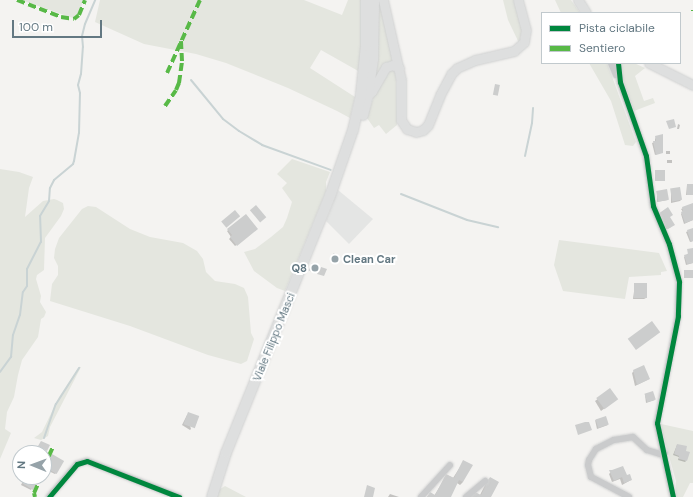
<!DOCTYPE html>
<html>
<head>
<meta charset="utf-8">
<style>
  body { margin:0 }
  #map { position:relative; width:693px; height:497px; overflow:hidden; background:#f4f3f1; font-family:"DM Sans",sans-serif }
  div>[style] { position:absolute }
  .built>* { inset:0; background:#e4e5e4 }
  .green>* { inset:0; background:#e4e6df }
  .shadow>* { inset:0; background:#0003; transform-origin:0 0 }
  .stream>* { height:2px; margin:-1px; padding:0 1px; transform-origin:1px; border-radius:1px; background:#c9d3d4 }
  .building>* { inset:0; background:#cccdcd; transform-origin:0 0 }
  .roads { filter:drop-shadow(0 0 1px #d0d1d1) drop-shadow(0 0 1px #d0d1d1) }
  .street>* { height:6px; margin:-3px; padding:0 3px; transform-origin:3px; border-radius:3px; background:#cacbcc }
  .secondary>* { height:9px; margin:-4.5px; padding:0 4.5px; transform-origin:4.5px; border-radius:4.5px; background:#dedfdf }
  .primary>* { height:10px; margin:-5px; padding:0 5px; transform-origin:5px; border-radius:5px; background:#dedfdf }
  .quiet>* { height:4px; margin-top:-2px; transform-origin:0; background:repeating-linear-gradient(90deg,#58b947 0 8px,transparent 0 12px) }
  .cycleway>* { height:5px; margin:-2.5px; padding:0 2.5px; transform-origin:2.5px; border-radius:2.5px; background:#00873e }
  .dots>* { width:11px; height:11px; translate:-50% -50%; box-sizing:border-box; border:2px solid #fff; border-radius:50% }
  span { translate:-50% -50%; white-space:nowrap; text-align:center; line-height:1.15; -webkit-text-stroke:4px #fff; paint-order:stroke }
  .poi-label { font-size:11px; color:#637882; font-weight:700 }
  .left { translate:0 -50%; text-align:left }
  .right { translate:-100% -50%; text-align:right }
  .street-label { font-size:11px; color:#637882 }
  .legend { position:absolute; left:541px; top:12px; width:140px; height:52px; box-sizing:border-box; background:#fff; border:1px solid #c1c9cd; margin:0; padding:5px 7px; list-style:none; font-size:12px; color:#637882 }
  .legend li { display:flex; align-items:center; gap:8px; height:20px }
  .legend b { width:20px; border:1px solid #c1c9cd }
  .north { position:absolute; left:12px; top:445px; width:40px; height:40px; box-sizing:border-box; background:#fff; border:1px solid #c1c9cd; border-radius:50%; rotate:271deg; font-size:11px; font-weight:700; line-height:16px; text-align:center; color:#637882 }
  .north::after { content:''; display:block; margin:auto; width:14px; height:18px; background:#96a3a9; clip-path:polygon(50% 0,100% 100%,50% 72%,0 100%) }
  .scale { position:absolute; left:12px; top:20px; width:90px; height:18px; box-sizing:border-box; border:2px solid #637882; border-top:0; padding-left:5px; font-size:12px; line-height:14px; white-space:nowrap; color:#637882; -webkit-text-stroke:3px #fff; paint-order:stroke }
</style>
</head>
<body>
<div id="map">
  <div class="built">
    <i style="clip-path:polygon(338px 190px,373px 219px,349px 244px,326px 221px)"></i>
  </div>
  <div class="green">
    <i style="clip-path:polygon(21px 0,84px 0,78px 14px,73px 18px)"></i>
    <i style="clip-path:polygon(100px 0,304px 0,342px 15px,348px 0,363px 0,360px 72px,321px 50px,310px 68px,355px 97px,350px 118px,337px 111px,288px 88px,226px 63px,196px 54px,144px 44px,95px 22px)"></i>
    <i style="clip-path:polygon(379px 0,394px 63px,375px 78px)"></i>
    <i style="clip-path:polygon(503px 0,514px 0,522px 30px,519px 43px,508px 20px)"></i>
    <i style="clip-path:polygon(555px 0,571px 0,580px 13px,561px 13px)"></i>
    <i style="clip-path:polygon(589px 63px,607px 63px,636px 142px,633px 146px,625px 145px,611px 101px)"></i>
    <i style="clip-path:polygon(623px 63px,634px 63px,645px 68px,635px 76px,644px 101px,653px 98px,655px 103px,634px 111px,621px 75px,621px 66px)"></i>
    <i style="clip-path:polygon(392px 69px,396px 72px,397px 125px,386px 134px,379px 125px,374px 128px,367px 118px,376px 89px,385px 71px)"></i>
    <i style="clip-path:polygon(292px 159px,330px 172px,326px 182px,326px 191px,285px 291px,277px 288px,254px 271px,244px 252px,255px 249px,271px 237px,283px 227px,287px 218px,292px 202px,282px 188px,287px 183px,277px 174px)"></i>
    <i style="clip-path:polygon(0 169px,19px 172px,33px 177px,29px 188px,25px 217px,43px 201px,54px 199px,57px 200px,63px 203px,64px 209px,61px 216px,45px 238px,44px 270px,37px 275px,36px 279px,41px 296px,40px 302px,46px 312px,44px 317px,41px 319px,38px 337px,22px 360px,18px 375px,14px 397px,7px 412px,5px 429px,11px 433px,0 459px)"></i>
    <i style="clip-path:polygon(88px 206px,96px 207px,130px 229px,150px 237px,183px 243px,197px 251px,203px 259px,206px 272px,215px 281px,235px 284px,244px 288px,248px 297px,251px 333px,254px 339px,247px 361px,241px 364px,208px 355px,130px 326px,50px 301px,52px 284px,58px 275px,58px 266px,54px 258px,55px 249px,59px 238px,82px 209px)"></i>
    <i style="clip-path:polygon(559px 240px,659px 253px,667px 271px,661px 272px,661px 275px,629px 277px,625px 299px,563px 291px,554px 265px)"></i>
    <i style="clip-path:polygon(79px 367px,81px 367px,50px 427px,48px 436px,41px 440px,34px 438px,42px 432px,59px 397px)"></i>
    <i style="clip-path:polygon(661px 424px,693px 431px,693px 483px,690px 483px,683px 497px,675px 497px,676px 481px,662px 431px)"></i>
    <i style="clip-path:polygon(225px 486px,246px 497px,215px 497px,217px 491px)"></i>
  </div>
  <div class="shadow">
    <i style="clip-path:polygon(678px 124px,680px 125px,679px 129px,677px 129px)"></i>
    <i style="clip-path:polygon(655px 137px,662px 152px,655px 155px,652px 143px,655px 142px)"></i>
    <i style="left:666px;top:151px;width:4px;height:3px"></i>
    <i style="left:667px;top:160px;width:5px;height:3px"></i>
    <i style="clip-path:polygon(655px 171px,665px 180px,664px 181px,655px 181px)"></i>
    <i style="clip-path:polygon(687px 185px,693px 185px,693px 195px,686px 195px)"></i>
    <i style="clip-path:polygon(671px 189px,681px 200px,680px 201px,671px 203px)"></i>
    <i style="clip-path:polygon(657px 192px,668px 200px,657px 202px)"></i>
    <i style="clip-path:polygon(693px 204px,693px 220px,684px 224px,681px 214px,683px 212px,681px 209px)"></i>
    <i style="left:256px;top:207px;width:13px;height:6px;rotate:48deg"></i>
    <i style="clip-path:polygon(246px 215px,257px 229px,235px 246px,229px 239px,231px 237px,227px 231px)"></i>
    <i style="clip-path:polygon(656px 217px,669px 218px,671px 227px,665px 230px)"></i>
    <i style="clip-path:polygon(693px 229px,693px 241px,690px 242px,686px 232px)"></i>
    <i style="clip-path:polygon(693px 249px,693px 263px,686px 265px,684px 257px)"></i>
    <i style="clip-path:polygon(635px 284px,646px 298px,644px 299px,633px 299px)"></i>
    <i style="clip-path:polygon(634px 371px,649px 379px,635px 386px,632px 373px)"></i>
    <i style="clip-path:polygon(610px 390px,614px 401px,601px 411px,595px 401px)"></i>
    <i style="clip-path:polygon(645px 395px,655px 400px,646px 403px)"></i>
    <i style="clip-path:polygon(187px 415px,191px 429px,190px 430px,182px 425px)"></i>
    <i style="clip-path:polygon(595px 420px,608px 425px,597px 429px)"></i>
    <i style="clip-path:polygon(677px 445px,686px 461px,685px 462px,678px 460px,679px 457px,673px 455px)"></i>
    <i style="clip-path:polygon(51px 457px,56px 473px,55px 474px,44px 469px)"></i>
    <i style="clip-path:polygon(464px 461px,463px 482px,460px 485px,457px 483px,449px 497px,427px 497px,430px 494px,434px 496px,447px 475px,453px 478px)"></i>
    <i style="clip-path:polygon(611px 472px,627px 477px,631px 480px,622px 485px,620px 479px,612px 482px,609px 474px)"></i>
    <i style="clip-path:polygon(25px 477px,38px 477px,31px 490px,21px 485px)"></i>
    <i style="clip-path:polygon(490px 478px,490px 497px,480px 495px,487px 481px)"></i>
    <i style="clip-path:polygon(390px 494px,399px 497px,388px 497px)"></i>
  </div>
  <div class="stream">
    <i style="left:191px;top:80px;width:50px;rotate:50.6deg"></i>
    <i style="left:223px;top:119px;width:20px;rotate:37deg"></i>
    <i style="left:239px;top:131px;width:27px;rotate:31deg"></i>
    <i style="left:262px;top:145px;width:73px;rotate:19.9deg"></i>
    <i style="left:525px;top:156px;width:34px;rotate:-78deg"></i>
    <i style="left:532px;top:123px;width:15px;rotate:-86deg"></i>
    <i style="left:401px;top:194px;width:71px;rotate:21.5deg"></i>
    <i style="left:467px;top:220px;width:32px;rotate:13deg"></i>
    <i style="left:0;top:372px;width:19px;rotate:-54deg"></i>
    <i style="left:11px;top:357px;width:22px;rotate:-85deg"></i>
    <i style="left:13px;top:335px;width:21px;rotate:-71deg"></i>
    <i style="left:20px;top:315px;width:23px;rotate:-83deg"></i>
    <i style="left:23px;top:292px;width:7px;rotate:-56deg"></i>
    <i style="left:27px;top:286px;width:17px;rotate:-90deg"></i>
    <i style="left:27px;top:269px;width:30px;rotate:-63deg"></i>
    <i style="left:41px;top:242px;width:26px;rotate:-92deg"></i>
    <i style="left:40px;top:216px;width:17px;rotate:-59deg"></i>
    <i style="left:49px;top:201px;width:13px;rotate:-86deg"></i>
    <i style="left:50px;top:188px;width:9px;rotate:-63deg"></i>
    <i style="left:54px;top:180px;width:25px;rotate:-40deg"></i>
    <i style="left:73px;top:164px;width:3px;rotate:-72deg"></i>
    <i style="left:74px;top:161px;width:28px;rotate:-80deg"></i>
    <i style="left:79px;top:133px;width:40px;rotate:-88.6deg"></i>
    <i style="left:80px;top:93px;width:8px;rotate:-104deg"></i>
    <i style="left:78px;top:85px;width:11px;rotate:-75deg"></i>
    <i style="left:81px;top:74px;width:27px;rotate:-86deg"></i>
    <i style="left:83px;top:47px;width:11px;rotate:-95deg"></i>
    <i style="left:82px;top:36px;width:12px;rotate:-76deg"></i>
    <i style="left:85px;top:24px;width:26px;rotate:-67deg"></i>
    <i style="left:44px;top:438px;width:36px;rotate:-71deg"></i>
    <i style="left:56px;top:404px;width:43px;rotate:-57.4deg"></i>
  </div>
  <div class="building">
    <i style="left:495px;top:84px;width:5px;height:11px;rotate:11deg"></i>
    <i style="clip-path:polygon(674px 119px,676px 127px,669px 129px,666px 121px)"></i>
    <i style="clip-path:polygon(663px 134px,663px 153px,656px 155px,653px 141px,656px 141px,655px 136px)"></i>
    <i style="left:655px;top:170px;width:10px;height:11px"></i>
    <i style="left:687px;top:184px;width:6px;height:11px"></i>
    <i style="left:680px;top:187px;width:13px;height:10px;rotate:81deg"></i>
    <i style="left:667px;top:189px;width:11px;height:11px;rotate:80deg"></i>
    <i style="clip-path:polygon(693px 203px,693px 220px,685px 223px,681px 212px,683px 211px,682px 207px)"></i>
    <i style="left:256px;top:205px;width:16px;height:8px;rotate:50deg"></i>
    <i style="clip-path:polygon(668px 207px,673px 215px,670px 217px,675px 225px,668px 229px,658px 214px)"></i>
    <i style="left:235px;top:210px;width:8px;height:18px;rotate:50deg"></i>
    <i style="clip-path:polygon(246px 214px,258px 229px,237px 246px,230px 237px,232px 235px,227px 229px)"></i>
    <i style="clip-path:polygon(693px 228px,693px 241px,691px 242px,687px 230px)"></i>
    <i style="clip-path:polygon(693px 248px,693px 263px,687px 264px,684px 255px,688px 254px,687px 249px)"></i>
    <i style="clip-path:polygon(334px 253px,340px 261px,335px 264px,330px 257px)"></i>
    <i style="left:312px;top:263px;width:7px;height:8px;rotate:27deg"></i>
    <i style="clip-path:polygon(321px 267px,327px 269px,324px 276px,317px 274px)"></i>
    <i style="left:693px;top:270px;width:8px;height:9px;rotate:90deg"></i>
    <i style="left:634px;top:283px;width:13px;height:15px"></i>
    <i style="left:652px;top:321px;width:14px;height:30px;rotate:54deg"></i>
    <i style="clip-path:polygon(644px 365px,650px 379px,637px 385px,633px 370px)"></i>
    <i style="left:610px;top:388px;width:14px;height:17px;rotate:54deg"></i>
    <i style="left:653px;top:391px;width:9px;height:9px;rotate:72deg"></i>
    <i style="left:188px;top:412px;width:12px;height:13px;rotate:20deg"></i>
    <i style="left:606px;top:416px;width:9px;height:11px;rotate:72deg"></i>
    <i style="clip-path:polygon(585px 422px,589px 422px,592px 430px,578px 435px,575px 425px)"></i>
    <i style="clip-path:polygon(41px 441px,50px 445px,47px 451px,38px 446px)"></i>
    <i style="clip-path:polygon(677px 444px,687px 446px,686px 451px,690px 452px,687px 461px,679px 459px,679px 456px,674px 454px)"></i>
    <i style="left:52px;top:454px;width:14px;height:15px;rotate:30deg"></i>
    <i style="clip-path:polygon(463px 460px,473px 465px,463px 482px,459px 480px,451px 497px,427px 497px,430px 492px,435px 495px,446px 474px,454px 478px)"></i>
    <i style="clip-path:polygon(623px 466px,627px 475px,630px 474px,632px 480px,624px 483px,622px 477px,614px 481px,609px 470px,612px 470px)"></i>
    <i style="clip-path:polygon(25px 477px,40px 477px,33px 490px,22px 483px)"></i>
    <i style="clip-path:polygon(490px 477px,499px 482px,491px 497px,470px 497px,473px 491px,481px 495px)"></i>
    <i style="clip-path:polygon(367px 485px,375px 488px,373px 497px,364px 497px)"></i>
  </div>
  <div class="roads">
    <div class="street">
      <i style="left:611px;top:63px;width:13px;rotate:67deg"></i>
      <i style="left:618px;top:63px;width:19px;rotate:84deg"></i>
      <i style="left:620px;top:82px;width:78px;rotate:70.6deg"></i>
      <i style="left:646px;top:156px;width:50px;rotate:82deg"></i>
      <i style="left:653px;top:206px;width:41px;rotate:67.2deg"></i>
      <i style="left:669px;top:244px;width:39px;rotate:75deg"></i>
      <i style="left:679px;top:282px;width:34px;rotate:92deg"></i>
      <i style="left:678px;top:316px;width:109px;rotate:101.1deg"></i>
      <i style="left:657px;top:423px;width:76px;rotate:77.8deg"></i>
      <i style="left:49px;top:497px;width:43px;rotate:-49.7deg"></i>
      <i style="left:77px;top:464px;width:10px;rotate:-17deg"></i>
      <i style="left:87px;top:461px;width:99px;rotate:21.4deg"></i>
      <i style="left:421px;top:497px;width:43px;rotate:-47.8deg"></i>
      <i style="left:466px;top:497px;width:25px;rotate:-40deg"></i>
      <i style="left:629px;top:497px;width:43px;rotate:-152.2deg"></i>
      <i style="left:591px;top:477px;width:12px;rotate:-104deg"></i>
      <i style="left:588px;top:465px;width:5px;rotate:-79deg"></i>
      <i style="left:589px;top:460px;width:13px;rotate:-58deg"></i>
      <i style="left:596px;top:449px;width:20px;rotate:-27deg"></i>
      <i style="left:614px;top:440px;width:19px;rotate:-9deg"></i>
      <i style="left:633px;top:437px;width:19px;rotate:43deg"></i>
      <i style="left:647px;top:450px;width:14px;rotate:17deg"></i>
      <i style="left:660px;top:454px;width:5px;rotate:-11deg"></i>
    </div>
    <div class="secondary">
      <i style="left:383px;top:0;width:82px;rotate:77.3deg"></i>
      <i style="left:401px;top:80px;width:40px;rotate:90deg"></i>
      <i style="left:401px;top:120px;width:11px;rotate:56deg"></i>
      <i style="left:407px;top:129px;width:9px;rotate:18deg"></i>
      <i style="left:416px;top:132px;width:7px;rotate:-16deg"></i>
      <i style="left:423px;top:130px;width:7px;rotate:-45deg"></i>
      <i style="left:428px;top:125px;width:32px;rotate:-68deg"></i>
      <i style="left:440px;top:95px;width:24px;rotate:-62deg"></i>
      <i style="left:451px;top:74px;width:8px;rotate:-45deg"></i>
      <i style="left:457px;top:68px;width:20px;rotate:-24deg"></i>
      <i style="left:475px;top:60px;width:40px;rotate:-13deg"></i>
      <i style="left:514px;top:51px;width:13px;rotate:-42deg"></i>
      <i style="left:524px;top:42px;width:12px;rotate:-81deg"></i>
      <i style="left:526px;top:30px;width:31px;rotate:-105deg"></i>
      <i style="left:578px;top:0;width:15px;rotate:58deg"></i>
      <i style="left:649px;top:63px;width:49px;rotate:26.6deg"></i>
      <i style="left:366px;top:97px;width:8px;rotate:-45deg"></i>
      <i style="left:372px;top:91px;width:28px;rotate:-60deg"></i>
      <i style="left:386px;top:67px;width:7px;rotate:-16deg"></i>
      <i style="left:393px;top:65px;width:7px;rotate:27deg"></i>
    </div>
    <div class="primary">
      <i style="left:363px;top:115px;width:21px;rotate:-76deg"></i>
      <i style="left:368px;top:95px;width:36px;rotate:-82deg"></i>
      <i style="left:373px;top:59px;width:59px;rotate:-89deg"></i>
      <i style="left:212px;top:497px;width:46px;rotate:-72.3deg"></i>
      <i style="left:226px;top:453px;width:277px;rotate:-68deg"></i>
      <i style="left:330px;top:196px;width:70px;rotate:-70.8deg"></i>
      <i style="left:353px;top:130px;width:37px;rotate:-77deg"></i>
      <i style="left:361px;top:94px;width:48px;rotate:-84.1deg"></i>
      <i style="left:366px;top:46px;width:46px;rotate:-90deg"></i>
    </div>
  </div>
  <div class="quiet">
    <i style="left:17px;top:0;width:47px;rotate:21.1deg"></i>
    <i style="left:61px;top:17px;width:13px;rotate:9deg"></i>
    <i style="left:74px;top:19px;width:6px;rotate:-39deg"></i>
    <i style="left:79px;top:15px;width:16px;rotate:-68deg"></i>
    <i style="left:693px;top:10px;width:1px;rotate:90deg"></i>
    <i style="left:167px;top:73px;width:80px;rotate:-65.7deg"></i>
    <i style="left:165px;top:106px;width:19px;rotate:-55deg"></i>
    <i style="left:176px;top:90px;width:8px;rotate:-67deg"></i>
    <i style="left:179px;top:83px;width:22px;rotate:-82deg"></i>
    <i style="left:182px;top:61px;width:20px;rotate:-93deg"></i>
    <i style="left:44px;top:467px;width:22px;rotate:-66deg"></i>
    <i style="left:35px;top:497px;width:4px;rotate:-104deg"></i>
    <i style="left:34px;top:493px;width:17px;rotate:-66deg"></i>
  </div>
  <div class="cycleway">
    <i style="left:618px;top:63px;width:19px;rotate:84deg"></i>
    <i style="left:620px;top:82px;width:78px;rotate:70.6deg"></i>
    <i style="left:646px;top:156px;width:50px;rotate:82deg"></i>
    <i style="left:653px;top:206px;width:41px;rotate:67.2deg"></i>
    <i style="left:669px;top:244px;width:39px;rotate:75deg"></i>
    <i style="left:679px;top:282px;width:34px;rotate:92deg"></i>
    <i style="left:678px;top:316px;width:109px;rotate:101.1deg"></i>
    <i style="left:657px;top:423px;width:76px;rotate:77.8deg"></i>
    <i style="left:49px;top:497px;width:43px;rotate:-49.7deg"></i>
    <i style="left:77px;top:464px;width:10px;rotate:-17deg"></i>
    <i style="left:87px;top:461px;width:99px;rotate:21.4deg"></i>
  </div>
  <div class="dots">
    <i style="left:335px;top:259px;background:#96a3a9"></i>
    <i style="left:315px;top:268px;background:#96a3a9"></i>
  </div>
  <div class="poi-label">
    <span class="left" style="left:343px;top:259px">Clean Car</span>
    <span class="right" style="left:307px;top:268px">Q8</span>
  </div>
  <div class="street-label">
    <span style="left:274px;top:337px;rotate:-68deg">Viale Filippo Masci</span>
  </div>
  <ul class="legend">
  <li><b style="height:5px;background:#00873e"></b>Pista ciclabile</li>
  <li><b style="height:5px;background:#58b947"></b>Sentiero</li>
  </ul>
  <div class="north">N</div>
  <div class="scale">100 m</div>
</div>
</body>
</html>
